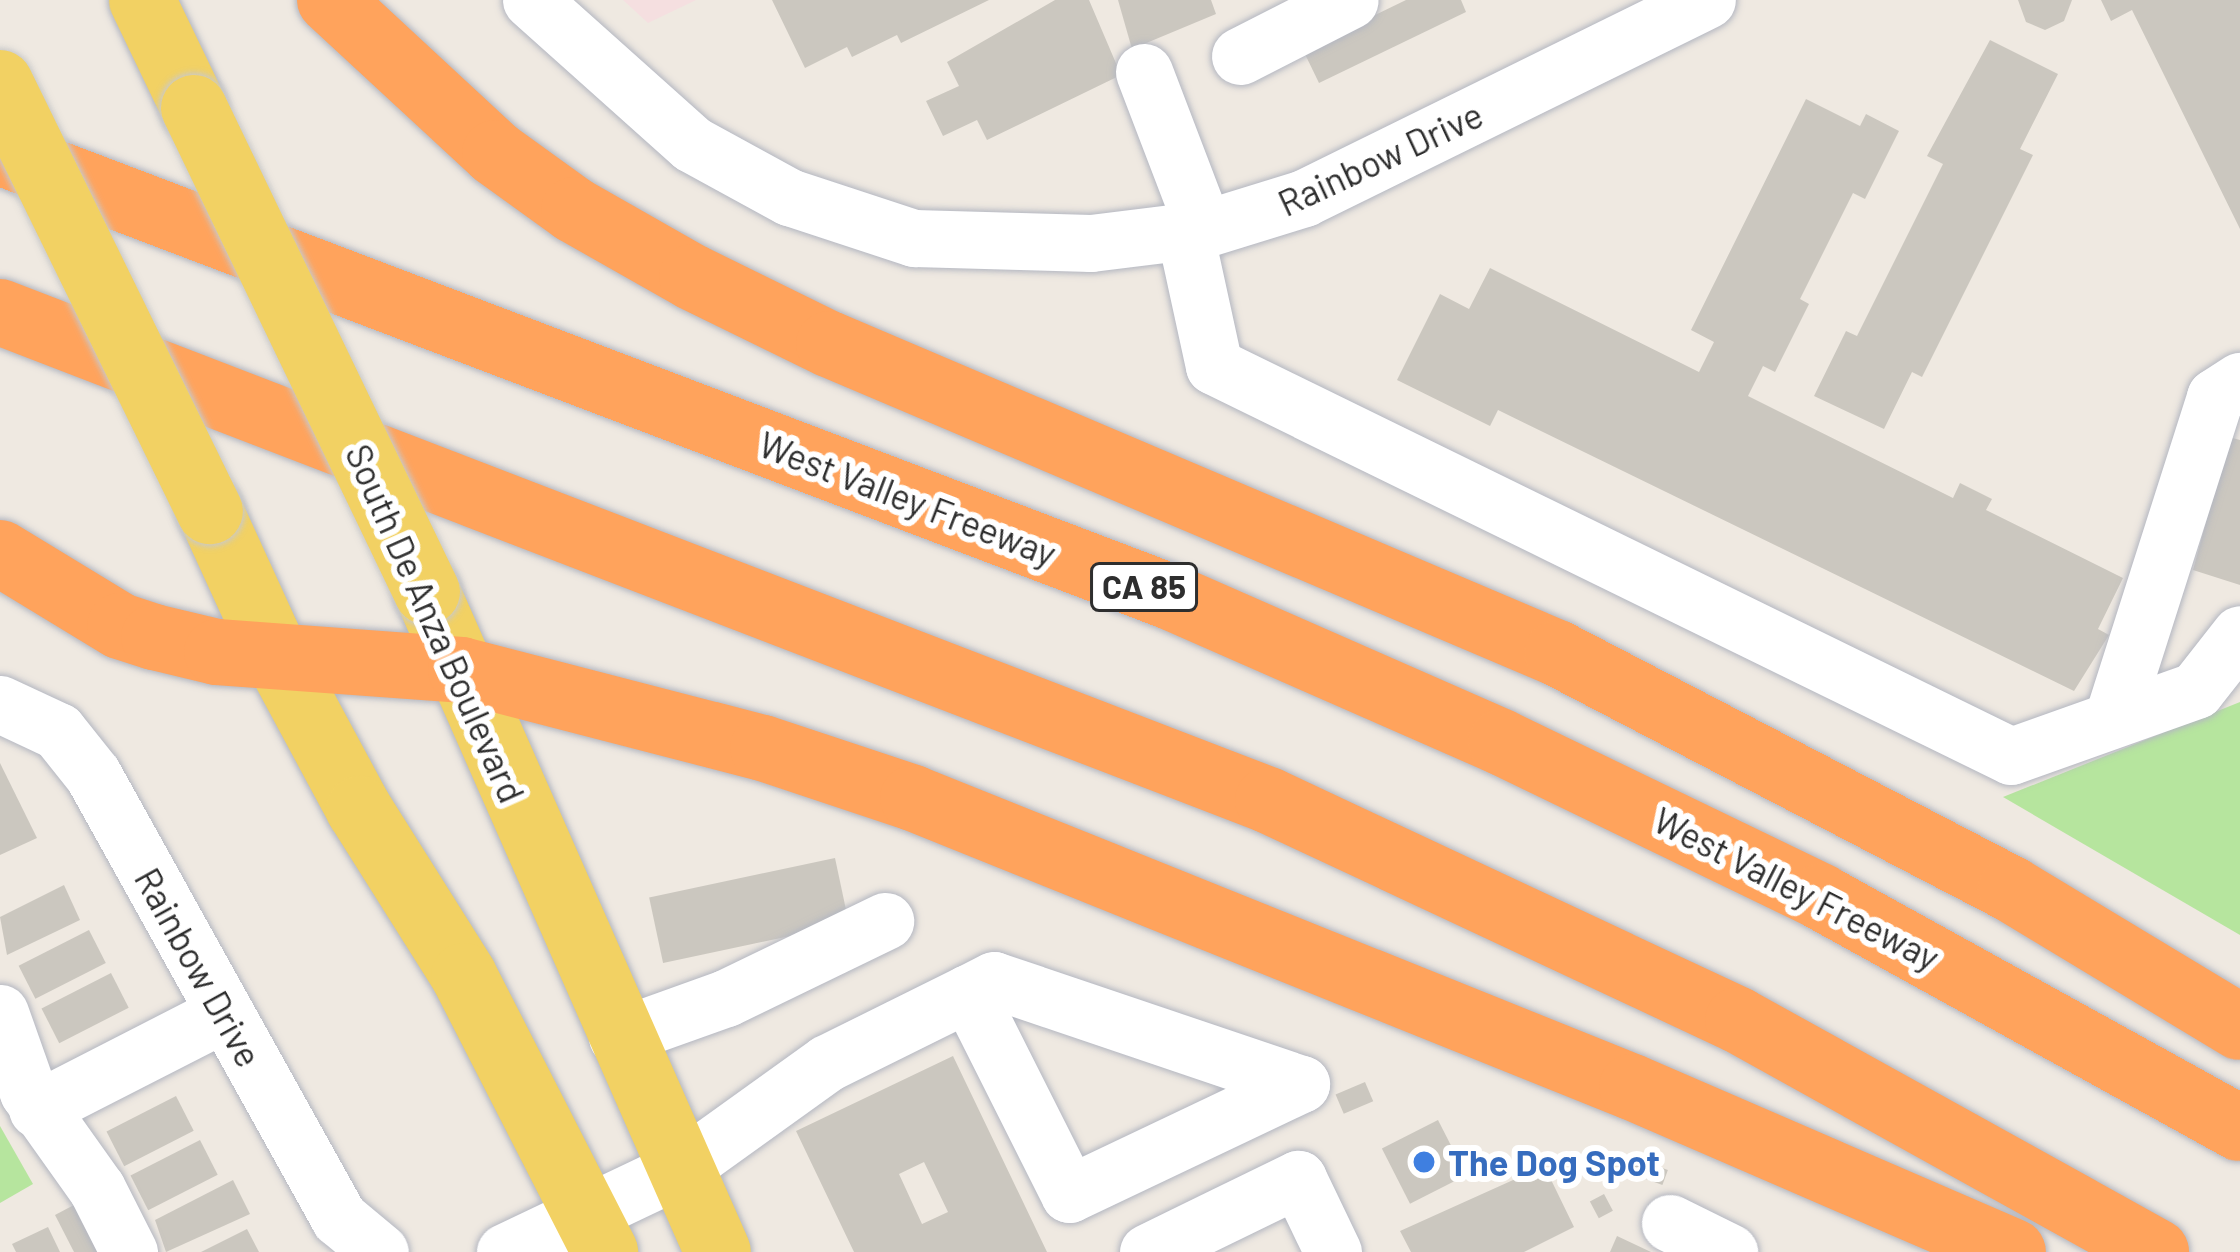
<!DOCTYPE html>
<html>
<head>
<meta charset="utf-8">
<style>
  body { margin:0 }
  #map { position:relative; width:2240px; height:1252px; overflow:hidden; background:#efe9e1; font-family:Barlow,sans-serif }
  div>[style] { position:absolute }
  .medical>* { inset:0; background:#f5dfe0 }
  .green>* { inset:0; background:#b6e59e }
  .building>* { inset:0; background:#cbc7bf; transform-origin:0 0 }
  .roads { filter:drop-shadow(0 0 3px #b4b7c1) drop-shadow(0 0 3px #b4b7c1) }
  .minor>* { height:57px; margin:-28.5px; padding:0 28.5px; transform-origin:28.5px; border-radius:28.5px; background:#fff }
  .major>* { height:66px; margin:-33px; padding:0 33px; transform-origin:33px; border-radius:33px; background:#f2d163 }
  .highway>* { height:66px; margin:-33px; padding:0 33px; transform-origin:33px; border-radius:33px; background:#ffa35c }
  .bridges { filter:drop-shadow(0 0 3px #c9c9c9) drop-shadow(0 0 3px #c9c9c9) }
  .major-bridge>* { height:66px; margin:-33px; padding:0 33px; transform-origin:33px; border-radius:33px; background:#f2d163 }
  .dots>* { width:33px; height:33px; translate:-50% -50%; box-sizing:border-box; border:6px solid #fff; border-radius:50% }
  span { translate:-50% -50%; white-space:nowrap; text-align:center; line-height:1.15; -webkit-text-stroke:12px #fff; paint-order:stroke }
  .shield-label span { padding:3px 9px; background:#fff; border:3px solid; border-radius:9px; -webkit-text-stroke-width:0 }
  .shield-label { font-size:33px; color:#2e2e2e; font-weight:700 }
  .street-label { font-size:36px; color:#2e2e2e }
  .shop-label { font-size:36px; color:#366cbe; font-weight:700 }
  .left { translate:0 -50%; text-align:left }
</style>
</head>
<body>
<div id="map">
  <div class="medical">
    <i style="clip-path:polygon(623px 0,696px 0,648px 23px)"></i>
  </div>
  <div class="green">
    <i style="clip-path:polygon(2240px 702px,2240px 935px,2003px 797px)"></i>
    <i style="clip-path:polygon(0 1126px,33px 1184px,0 1203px)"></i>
  </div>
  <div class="building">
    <i style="clip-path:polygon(772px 0,989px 0,901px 43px,897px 35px,852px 57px,847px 47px,805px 68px)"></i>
    <i style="clip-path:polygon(1055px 0,1089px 0,1121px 75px,987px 140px,977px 120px,943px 136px,926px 101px,959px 86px,947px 62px)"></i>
    <i style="clip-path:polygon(1118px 0,1211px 0,1216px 14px,1132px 49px)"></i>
    <i style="clip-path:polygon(1406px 0,1461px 0,1466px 12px,1319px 83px,1303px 50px)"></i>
    <i style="clip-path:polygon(2018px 0,2072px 0,2064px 21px,2045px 30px,2026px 22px)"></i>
    <i style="clip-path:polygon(2101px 0,2240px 0,2240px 229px,2132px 10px,2111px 21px)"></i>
    <i style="clip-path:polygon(1990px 40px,2058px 74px,2020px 149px,2033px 155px,1922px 377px,1912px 372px,1884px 429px,1814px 396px,1846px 331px,1857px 336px,1943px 164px,1927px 156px)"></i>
    <i style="clip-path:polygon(1806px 99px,1860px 126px,1866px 114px,1899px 131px,1865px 199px,1853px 193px,1800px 299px,1809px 304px,1775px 372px,1763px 366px,1748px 396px,1953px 498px,1960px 483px,1992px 499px,1986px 510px,2123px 578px,2098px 629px,2109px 635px,2074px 691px,1498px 410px,1490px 426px,1397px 380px,1440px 294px,1469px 309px,1490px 268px,1699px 372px,1714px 342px,1691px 330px)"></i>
    <i style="clip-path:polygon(2229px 437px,2240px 440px,2240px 585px,2193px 570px)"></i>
    <i style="clip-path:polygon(0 763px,37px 838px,0 855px)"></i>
    <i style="left:835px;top:858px;width:67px;height:190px;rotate:78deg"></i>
    <i style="clip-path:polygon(64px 885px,80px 920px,7px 955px,0 917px)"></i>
    <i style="left:89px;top:930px;width:37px;height:79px;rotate:63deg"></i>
    <i style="left:111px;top:973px;width:39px;height:78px;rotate:63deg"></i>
    <i style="clip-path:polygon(evenodd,953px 1056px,1047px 1252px,854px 1252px,796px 1131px,953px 1056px,924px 1162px,948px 1212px,922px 1224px,899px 1174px,924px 1162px)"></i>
    <i style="left:1365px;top:1082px;width:21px;height:32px;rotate:67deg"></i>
    <i style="left:176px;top:1096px;width:39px;height:78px;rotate:63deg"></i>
    <i style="left:1438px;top:1120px;width:62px;height:63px;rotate:63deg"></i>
    <i style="left:200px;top:1140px;width:39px;height:78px;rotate:63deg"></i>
    <i style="clip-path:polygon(1539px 1155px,1574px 1227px,1524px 1252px,1411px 1252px,1400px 1231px,1522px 1176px)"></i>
    <i style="left:1635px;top:1158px;width:35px;height:16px;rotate:20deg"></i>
    <i style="clip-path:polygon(233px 1180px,250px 1214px,166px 1252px,155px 1220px)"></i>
    <i style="left:1604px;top:1194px;width:19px;height:16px;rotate:62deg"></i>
    <i style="clip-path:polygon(89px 1197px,117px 1252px,74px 1252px,55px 1215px)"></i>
    <i style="clip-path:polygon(48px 1227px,60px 1252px,16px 1252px,12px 1244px)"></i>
    <i style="clip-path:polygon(247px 1229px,259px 1252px,201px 1252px)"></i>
    <i style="clip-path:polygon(1617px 1236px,1651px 1252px,1610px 1252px)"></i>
  </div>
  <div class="roads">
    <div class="minor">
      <i style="left:531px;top:0;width:216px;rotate:41.8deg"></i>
      <i style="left:692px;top:144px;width:111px;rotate:28.7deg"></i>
      <i style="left:789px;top:197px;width:132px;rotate:18.2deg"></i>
      <i style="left:914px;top:238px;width:177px;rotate:1.6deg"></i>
      <i style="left:1091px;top:243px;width:114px;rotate:-7.1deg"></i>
      <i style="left:1204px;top:229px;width:105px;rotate:-17.2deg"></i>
      <i style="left:1304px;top:198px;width:449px;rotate:-26.2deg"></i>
      <i style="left:1240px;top:56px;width:123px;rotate:-27deg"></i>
      <i style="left:1144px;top:72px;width:168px;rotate:69.1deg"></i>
      <i style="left:1185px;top:233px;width:136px;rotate:77.7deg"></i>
      <i style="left:1214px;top:366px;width:887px;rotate:26.07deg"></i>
      <i style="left:2011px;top:756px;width:196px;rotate:-19.6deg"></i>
      <i style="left:2196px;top:690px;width:71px;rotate:-51.8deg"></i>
      <i style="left:0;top:704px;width:64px;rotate:25deg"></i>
      <i style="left:58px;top:731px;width:56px;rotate:51.5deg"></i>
      <i style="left:93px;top:775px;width:507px;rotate:60.96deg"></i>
      <i style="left:339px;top:1218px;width:53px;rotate:39.7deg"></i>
      <i style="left:2114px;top:714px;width:333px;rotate:-72.3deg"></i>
      <i style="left:2215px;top:397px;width:30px;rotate:-33deg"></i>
      <i style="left:0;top:1013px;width:84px;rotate:70.5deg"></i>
      <i style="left:28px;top:1092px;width:119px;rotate:54.6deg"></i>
      <i style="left:97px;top:1189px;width:71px;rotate:63.1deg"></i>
      <i style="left:617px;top:1037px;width:116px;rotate:-19.7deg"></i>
      <i style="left:726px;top:998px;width:177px;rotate:-25.8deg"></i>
      <i style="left:37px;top:1109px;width:211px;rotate:-27.1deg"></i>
      <i style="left:1670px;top:1223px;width:66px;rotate:26.2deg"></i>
      <i style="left:505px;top:1252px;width:191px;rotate:-25.4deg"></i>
      <i style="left:678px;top:1170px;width:183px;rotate:-35.7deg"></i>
      <i style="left:827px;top:1063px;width:157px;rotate:-26.4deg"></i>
      <i style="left:968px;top:993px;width:225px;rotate:63.3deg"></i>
      <i style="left:1069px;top:1194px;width:257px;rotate:-25.4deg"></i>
      <i style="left:1301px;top:1084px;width:324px;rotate:-161.3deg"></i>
      <i style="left:994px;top:980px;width:29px;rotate:153deg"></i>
      <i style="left:1148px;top:1252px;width:167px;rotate:-26deg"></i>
      <i style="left:1298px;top:1179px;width:81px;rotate:64.4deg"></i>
    </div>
    <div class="major">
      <i style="left:142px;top:0;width:120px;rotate:64.3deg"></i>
      <i style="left:210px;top:511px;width:158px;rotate:65.4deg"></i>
      <i style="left:276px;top:655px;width:175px;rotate:61.7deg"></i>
      <i style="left:359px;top:809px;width:197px;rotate:57.8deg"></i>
      <i style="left:464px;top:976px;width:310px;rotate:62.9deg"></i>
      <i style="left:427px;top:592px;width:721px;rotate:66.21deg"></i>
    </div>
    <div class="highway">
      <i style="left:330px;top:0;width:225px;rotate:42.8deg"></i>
      <i style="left:495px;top:153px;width:97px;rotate:35.8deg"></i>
      <i style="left:574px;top:210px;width:136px;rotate:29.6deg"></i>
      <i style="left:692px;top:277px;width:153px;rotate:26.1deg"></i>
      <i style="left:829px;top:344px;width:791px;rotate:23deg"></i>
      <i style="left:1557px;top:653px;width:512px;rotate:27.47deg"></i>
      <i style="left:2011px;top:889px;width:267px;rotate:31.1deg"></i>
      <i style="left:2px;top:153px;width:1250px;rotate:20.8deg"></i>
      <i style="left:1171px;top:597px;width:360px;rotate:23.7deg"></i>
      <i style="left:1501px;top:742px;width:356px;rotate:25.8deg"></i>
      <i style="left:1821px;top:897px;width:478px;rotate:28.9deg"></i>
      <i style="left:0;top:312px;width:1359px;rotate:21.05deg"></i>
      <i style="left:1268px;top:800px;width:519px;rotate:25.08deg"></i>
      <i style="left:1738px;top:1020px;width:478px;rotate:29deg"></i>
      <i style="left:0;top:553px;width:140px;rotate:31.3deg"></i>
      <i style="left:120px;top:626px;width:36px;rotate:18deg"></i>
      <i style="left:154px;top:637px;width:65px;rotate:13.4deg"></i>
      <i style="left:217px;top:652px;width:245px;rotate:4.2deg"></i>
      <i style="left:461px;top:670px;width:312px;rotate:14.5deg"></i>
      <i style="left:763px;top:748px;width:158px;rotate:18.4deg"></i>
      <i style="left:913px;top:798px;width:775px;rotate:21.9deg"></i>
      <i style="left:1632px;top:1087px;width:415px;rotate:23.4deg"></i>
    </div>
  </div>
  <div class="bridges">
    <div class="major-bridge">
      <i style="left:0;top:83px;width:477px;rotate:63.9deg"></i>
      <i style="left:194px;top:108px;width:537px;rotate:64.29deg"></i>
    </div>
  </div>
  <div class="dots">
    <i style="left:1424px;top:1162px;background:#3f7fe0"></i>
  </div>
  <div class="shield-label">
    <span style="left:1144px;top:587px">CA 85</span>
  </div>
  <div class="street-label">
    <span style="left:1380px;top:158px;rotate:-25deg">Rainbow Drive</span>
    <span style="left:908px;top:498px;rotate:21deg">West Valley Freeway</span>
    <span style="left:436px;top:623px;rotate:66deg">South De Anza Boulevard</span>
    <span style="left:1797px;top:888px;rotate:27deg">West Valley Freeway</span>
    <span style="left:199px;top:967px;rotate:61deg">Rainbow Drive</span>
  </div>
  <div class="shop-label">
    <span class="left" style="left:1448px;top:1162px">The Dog Spot</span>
  </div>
</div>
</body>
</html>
